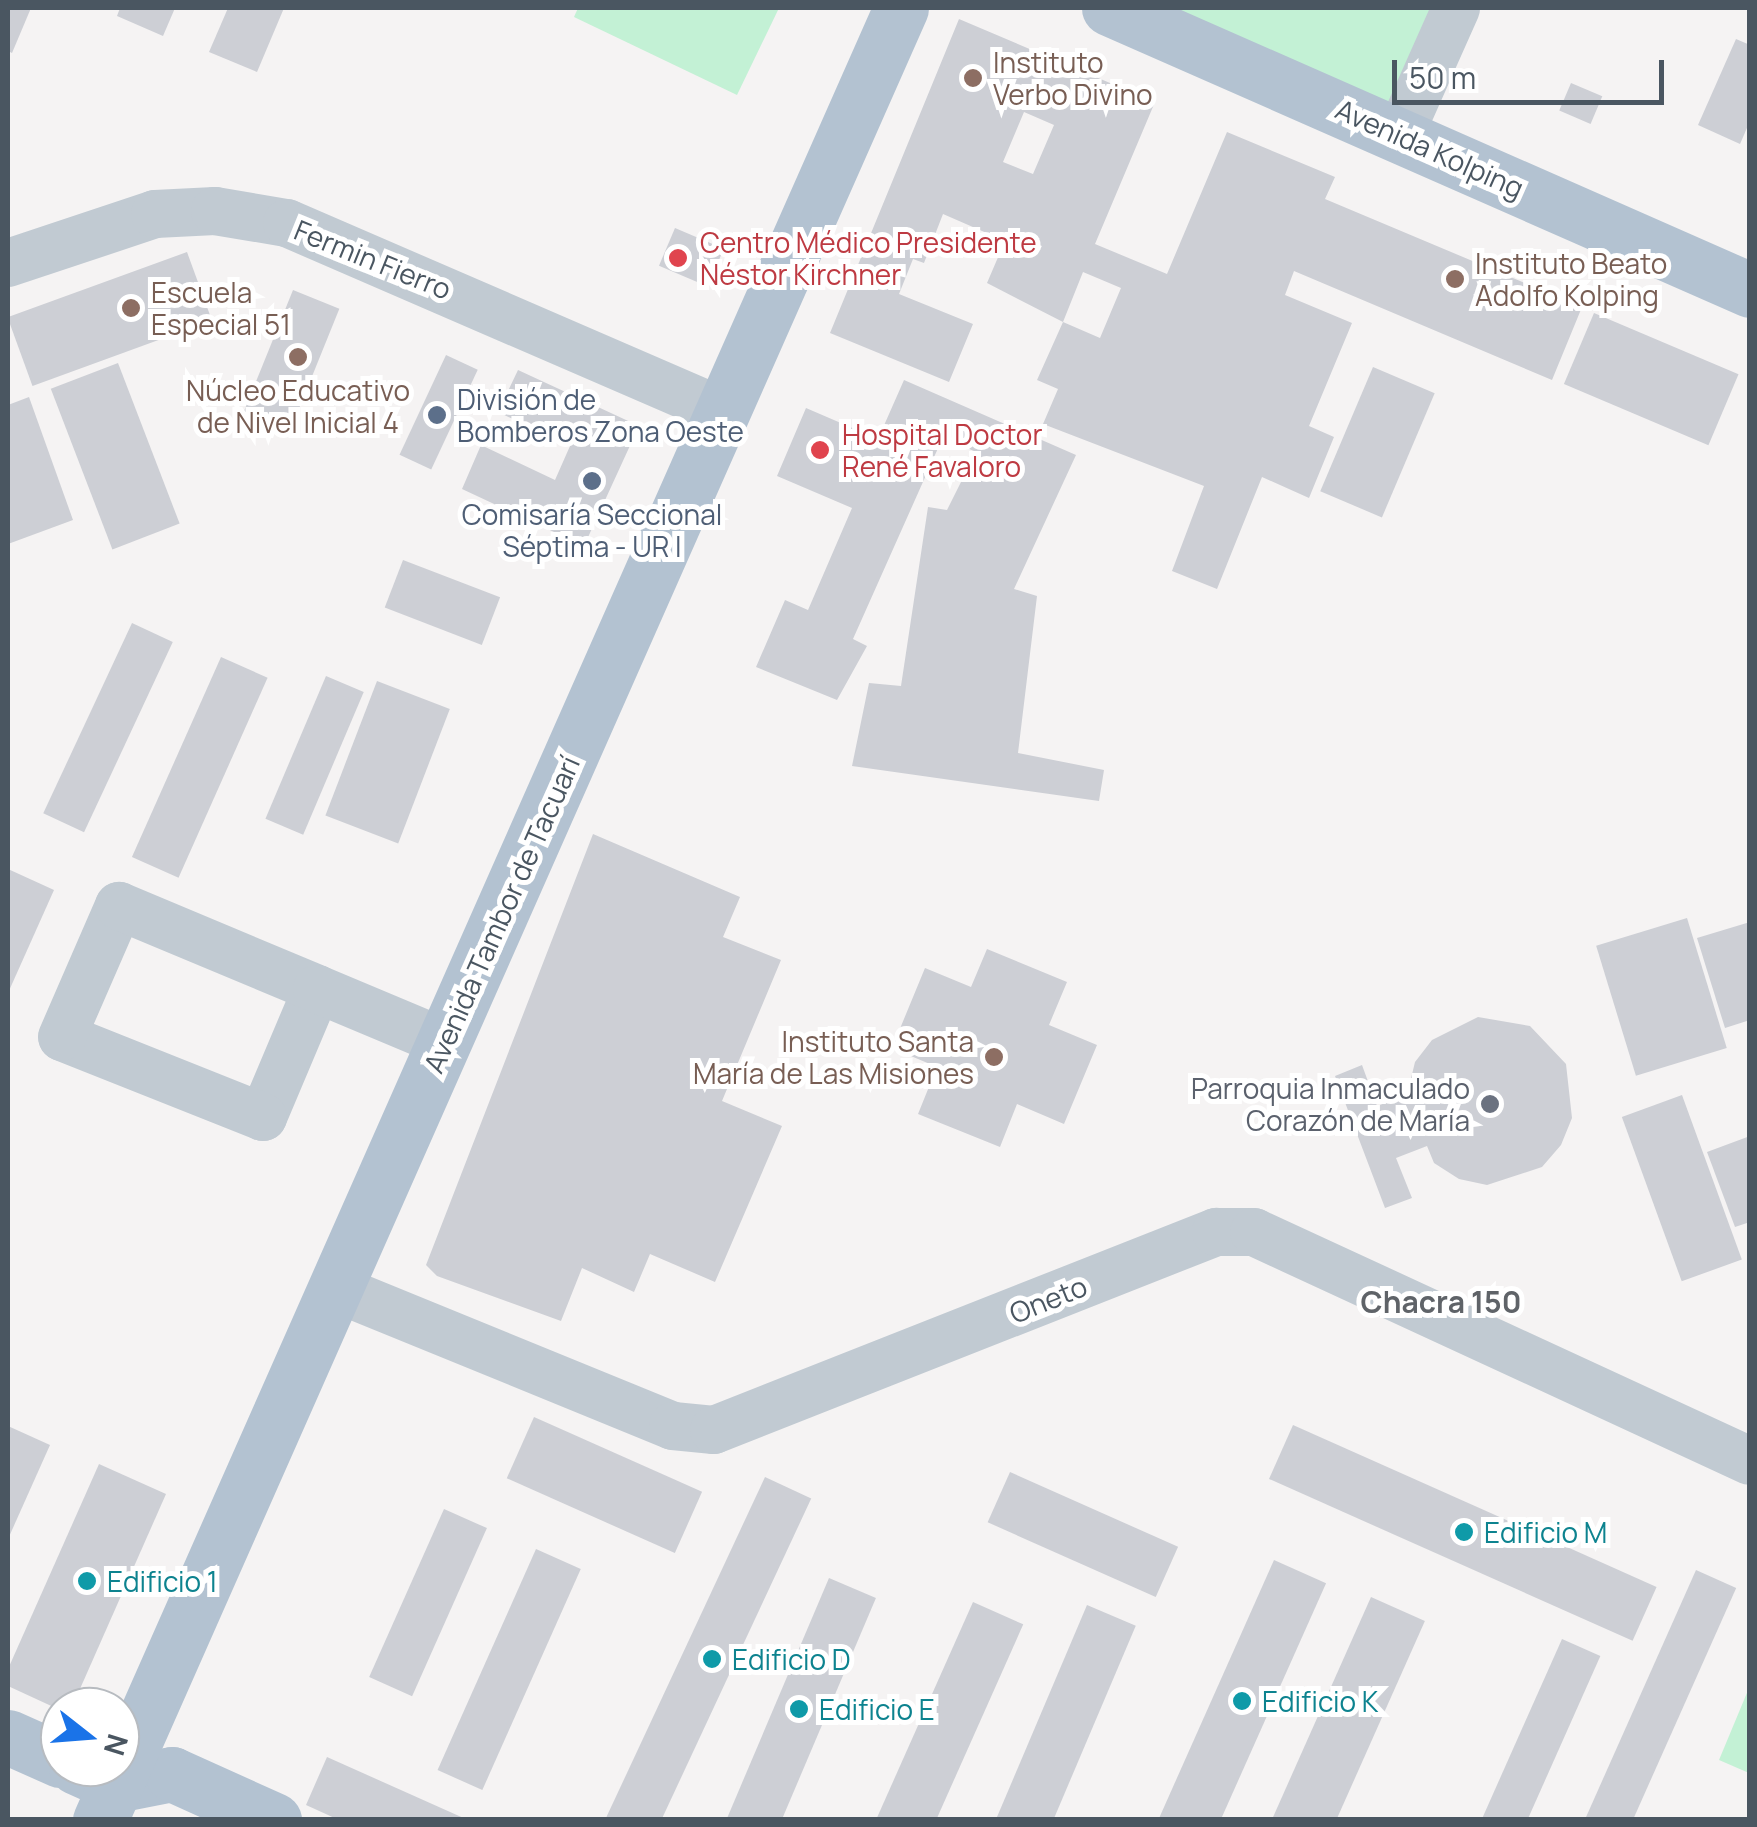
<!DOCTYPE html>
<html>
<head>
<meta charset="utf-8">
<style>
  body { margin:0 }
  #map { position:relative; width:1757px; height:1827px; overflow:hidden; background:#f5f3f3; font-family:Manrope,sans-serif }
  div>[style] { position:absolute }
  .green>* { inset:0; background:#c3f1d5 }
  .building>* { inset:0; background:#cdcfd5; transform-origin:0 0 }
  .minor>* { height:48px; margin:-24px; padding:0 24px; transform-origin:24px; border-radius:24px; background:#c1cad2 }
  .major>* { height:55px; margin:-27.5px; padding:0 27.5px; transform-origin:27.5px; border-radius:27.5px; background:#b3c2d1 }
  .dots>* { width:28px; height:28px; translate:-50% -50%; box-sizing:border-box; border:5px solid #fff; border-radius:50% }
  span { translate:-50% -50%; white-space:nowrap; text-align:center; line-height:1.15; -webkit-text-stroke:10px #fff; paint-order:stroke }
  .education-label { font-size:28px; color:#785e54 }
  .left { translate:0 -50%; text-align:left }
  .right { translate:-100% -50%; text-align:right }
  .street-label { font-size:28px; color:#4a5661 }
  .health-label { font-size:28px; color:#be3a42 }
  .service-label { font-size:28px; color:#4e5e75 }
  .worship-label { font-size:28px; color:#5b616d }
  .culture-label { font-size:28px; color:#0d838f }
  .neighbourhood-label { font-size:30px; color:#5f6368; font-weight:700 }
  .frame { position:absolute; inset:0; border:10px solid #4a5661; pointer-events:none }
  .north { position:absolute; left:40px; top:1687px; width:100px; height:100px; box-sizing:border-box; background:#fff; border:2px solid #b7bbc0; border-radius:50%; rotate:107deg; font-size:28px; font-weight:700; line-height:40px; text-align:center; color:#4a5661 }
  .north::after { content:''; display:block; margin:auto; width:35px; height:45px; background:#1a73e8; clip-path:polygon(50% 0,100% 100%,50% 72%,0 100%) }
  .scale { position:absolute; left:1392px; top:60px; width:272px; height:45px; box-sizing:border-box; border:5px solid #4a5661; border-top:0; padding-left:12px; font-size:30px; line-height:35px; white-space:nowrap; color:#4a5661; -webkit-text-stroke:8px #fff; paint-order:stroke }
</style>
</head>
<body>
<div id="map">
  <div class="green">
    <i style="clip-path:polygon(578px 8px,779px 8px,737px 95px,574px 17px)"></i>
    <i style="clip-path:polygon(1109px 8px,1456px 8px,1400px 134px)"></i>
    <i style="clip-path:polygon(1749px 1688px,1750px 1773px,1749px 1773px,1719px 1760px)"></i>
  </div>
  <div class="building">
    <i style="clip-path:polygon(8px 8px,31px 8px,12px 53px,8px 51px)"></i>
    <i style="clip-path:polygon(120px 8px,175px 8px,163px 36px,117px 16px)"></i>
    <i style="clip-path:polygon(228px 8px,284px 8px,257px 72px,209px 52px)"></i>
    <i style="clip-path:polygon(evenodd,959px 19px,1155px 102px,1095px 244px,1167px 274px,1227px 132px,1335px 177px,1325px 199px,1582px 307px,1552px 380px,1294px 271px,1285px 295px,1352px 323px,1309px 426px,1334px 437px,1309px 498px,1262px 477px,1217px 589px,1172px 571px,1204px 486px,1043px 424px,1058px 389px,1037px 380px,1063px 322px,987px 283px,1005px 241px,943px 214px,924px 263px,913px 259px,899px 294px,973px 324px,949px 382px,830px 333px,959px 19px,1024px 112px,1054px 125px,1033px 174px,1003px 162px,1024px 112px,959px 19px,1083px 272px,1121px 288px,1100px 338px,1063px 322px,1083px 272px)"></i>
    <i style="clip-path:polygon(1736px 39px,1750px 45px,1750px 121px,1740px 144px,1698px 125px)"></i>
    <i style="left:1571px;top:83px;width:34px;height:30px;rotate:23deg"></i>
    <i style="left:675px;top:228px;width:53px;height:41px;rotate:23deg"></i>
    <i style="left:187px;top:252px;width:73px;height:191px;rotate:70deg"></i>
    <i style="left:293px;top:290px;width:50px;height:137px;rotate:22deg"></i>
    <i style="left:1594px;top:313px;width:157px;height:77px;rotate:23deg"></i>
    <i style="left:446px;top:355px;width:35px;height:110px;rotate:25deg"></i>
    <i style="left:118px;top:363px;width:172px;height:72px;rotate:69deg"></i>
    <i style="left:1373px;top:367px;width:67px;height:135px;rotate:23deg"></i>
    <i style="clip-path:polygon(518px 370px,639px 426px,584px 546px,462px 489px,481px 445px,555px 480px,570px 446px,498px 412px)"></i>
    <i style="clip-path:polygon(904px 380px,1076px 455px,1014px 589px,1037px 596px,1018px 753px,1104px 770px,1099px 801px,852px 766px,869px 683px,901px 686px,928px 507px,947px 510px,976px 452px,943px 437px,853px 639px,867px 646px,837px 700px,756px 667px,785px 600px,808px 610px,852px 508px,777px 476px,806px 408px,878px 439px)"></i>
    <i style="clip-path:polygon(29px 397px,73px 520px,8px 544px,8px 405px)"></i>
    <i style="left:403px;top:560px;width:104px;height:51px;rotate:21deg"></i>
    <i style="left:132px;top:623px;width:45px;height:210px;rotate:25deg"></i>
    <i style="left:221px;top:657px;width:51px;height:219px;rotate:24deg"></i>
    <i style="left:326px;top:676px;width:41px;height:155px;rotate:23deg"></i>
    <i style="left:377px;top:681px;width:78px;height:144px;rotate:21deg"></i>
    <i style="clip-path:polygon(593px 834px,740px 897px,723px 937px,781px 960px,722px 1101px,782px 1126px,715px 1282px,650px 1254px,634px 1292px,582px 1268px,561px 1321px,437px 1276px,426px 1265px)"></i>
    <i style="clip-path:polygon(8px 869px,54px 890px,8px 993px)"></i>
    <i style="left:1687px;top:918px;width:136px;height:95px;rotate:73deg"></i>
    <i style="clip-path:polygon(1750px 922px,1750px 1020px,1725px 1028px,1697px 938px)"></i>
    <i style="clip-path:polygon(987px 949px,1067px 982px,1049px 1025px,1097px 1045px,1064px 1124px,1017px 1104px,1000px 1147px,918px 1114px,937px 1067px,892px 1048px,925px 968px,971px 987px)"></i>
    <i style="clip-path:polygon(1478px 1017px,1530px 1026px,1566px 1064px,1572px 1118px,1561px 1145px,1542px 1167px,1487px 1185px,1459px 1179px,1434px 1163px,1427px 1146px,1396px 1158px,1412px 1198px,1385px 1208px,1335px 1076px,1362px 1065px,1377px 1106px,1407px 1095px,1415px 1062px,1432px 1040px)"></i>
    <i style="left:1682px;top:1095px;width:175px;height:64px;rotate:70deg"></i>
    <i style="clip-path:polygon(1750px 1136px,1750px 1222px,1735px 1227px,1707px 1152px)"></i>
    <i style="left:534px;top:1417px;width:184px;height:67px;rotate:24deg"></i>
    <i style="left:1293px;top:1425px;width:398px;height:59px;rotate:24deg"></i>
    <i style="clip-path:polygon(8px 1426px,50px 1445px,8px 1539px)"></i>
    <i style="clip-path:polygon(99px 1464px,166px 1494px,72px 1707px,60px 1710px,8px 1686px,8px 1669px)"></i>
    <i style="left:1010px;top:1472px;width:184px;height:55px;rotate:24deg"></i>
    <i style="left:765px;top:1477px;width:51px;height:375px;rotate:25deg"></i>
    <i style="left:444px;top:1509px;width:47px;height:184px;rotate:24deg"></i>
    <i style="left:536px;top:1549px;width:49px;height:242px;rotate:24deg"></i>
    <i style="left:1274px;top:1560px;width:57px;height:284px;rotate:24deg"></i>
    <i style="left:1696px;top:1570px;width:44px;height:273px;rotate:24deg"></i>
    <i style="left:829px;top:1578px;width:51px;height:265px;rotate:23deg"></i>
    <i style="left:1371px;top:1597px;width:59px;height:244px;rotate:24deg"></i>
    <i style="left:973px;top:1602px;width:55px;height:238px;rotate:24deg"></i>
    <i style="left:1087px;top:1605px;width:53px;height:235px;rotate:23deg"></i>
    <i style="left:1562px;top:1639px;width:42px;height:198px;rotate:24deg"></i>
    <i style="clip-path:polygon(327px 1757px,468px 1820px,339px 1820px,306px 1805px)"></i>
  </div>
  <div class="minor">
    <i style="left:1400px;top:134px;width:138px;rotate:-66deg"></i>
    <i style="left:8px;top:263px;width:155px;rotate:-18.4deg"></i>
    <i style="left:155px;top:214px;width:60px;rotate:-2.9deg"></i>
    <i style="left:215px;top:211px;width:73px;rotate:9.5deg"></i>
    <i style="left:287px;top:223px;width:474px;rotate:23.4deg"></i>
    <i style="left:317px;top:989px;width:139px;rotate:112.9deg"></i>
    <i style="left:263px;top:1117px;width:216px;rotate:-158.3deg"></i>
    <i style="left:62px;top:1037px;width:143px;rotate:-66.5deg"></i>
    <i style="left:119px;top:906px;width:215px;rotate:22.7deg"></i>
    <i style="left:317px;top:989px;width:138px;rotate:22.7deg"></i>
    <i style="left:335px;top:1288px;width:365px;rotate:22.2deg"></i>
    <i style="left:673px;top:1426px;width:41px;rotate:5.6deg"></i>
    <i style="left:714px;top:1430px;width:540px;rotate:-21.53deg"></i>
    <i style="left:1216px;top:1232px;width:38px"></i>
    <i style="left:1254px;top:1232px;width:546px;rotate:24.78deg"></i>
  </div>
  <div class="major">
    <i style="left:1109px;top:8px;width:700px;rotate:23.75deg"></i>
    <i style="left:8px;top:1737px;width:57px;rotate:23.9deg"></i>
    <i style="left:76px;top:1767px;width:44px;rotate:24.2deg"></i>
    <i style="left:116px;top:1785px;width:57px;rotate:-11.1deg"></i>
    <i style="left:172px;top:1774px;width:112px;rotate:24.3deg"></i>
    <i style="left:100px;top:1820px;width:1981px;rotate:-66.15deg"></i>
  </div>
  <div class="dots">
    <i style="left:973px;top:78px;background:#8d6e63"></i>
    <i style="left:678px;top:258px;background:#e0444e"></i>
    <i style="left:1455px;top:279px;background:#8d6e63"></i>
    <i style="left:131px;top:308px;background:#8d6e63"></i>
    <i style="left:298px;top:357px;background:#8d6e63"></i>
    <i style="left:437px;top:415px;background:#5c6f8a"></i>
    <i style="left:820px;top:450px;background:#e0444e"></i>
    <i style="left:592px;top:481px;background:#5c6f8a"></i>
    <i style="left:994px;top:1057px;background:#8d6e63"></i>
    <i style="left:1490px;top:1104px;background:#6b7280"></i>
    <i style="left:1464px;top:1532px;background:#0f9aa8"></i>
    <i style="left:87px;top:1581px;background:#0f9aa8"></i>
    <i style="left:712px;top:1659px;background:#0f9aa8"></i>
    <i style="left:1242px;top:1701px;background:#0f9aa8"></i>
    <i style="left:799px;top:1709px;background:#0f9aa8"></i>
  </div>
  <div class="education-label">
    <span class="left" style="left:993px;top:78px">Instituto<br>Verbo Divino</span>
    <span class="left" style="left:1475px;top:279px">Instituto Beato<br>Adolfo Kolping</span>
    <span class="left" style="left:151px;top:308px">Escuela<br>Especial 51</span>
    <span style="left:298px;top:406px">Núcleo Educativo<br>de Nivel Inicial 4</span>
    <span class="right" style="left:974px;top:1057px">Instituto Santa<br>María de Las Misiones</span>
  </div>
  <div class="street-label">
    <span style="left:1430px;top:148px;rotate:24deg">Avenida Kolping</span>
    <span style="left:373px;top:259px;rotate:22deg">Fermin Fierro</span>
    <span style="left:501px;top:914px;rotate:-66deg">Avenida Tambor de Tacuarí</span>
    <span style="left:1048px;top:1299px;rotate:-22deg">Oneto</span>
  </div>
  <div class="health-label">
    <span class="left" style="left:700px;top:258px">Centro Médico Presidente<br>Néstor Kirchner</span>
    <span class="left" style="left:842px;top:450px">Hospital Doctor<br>René Favaloro</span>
  </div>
  <div class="service-label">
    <span class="left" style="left:457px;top:415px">División de<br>Bomberos Zona Oeste</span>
    <span style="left:592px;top:530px">Comisaría Seccional<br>Séptima - UR I</span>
  </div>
  <div class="worship-label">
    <span class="right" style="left:1470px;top:1104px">Parroquia Inmaculado<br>Corazón de María</span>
  </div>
  <div class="culture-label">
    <span class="left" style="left:1484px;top:1532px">Edificio M</span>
    <span class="left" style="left:107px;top:1581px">Edificio 1</span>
    <span class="left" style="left:732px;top:1659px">Edificio D</span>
    <span class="left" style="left:1262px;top:1701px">Edificio K</span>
    <span class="left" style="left:819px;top:1709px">Edificio E</span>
  </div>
  <div class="neighbourhood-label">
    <span style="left:1441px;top:1302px">Chacra 150</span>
  </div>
  <div class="frame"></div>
  <div class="north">N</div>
  <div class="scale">50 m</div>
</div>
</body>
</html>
